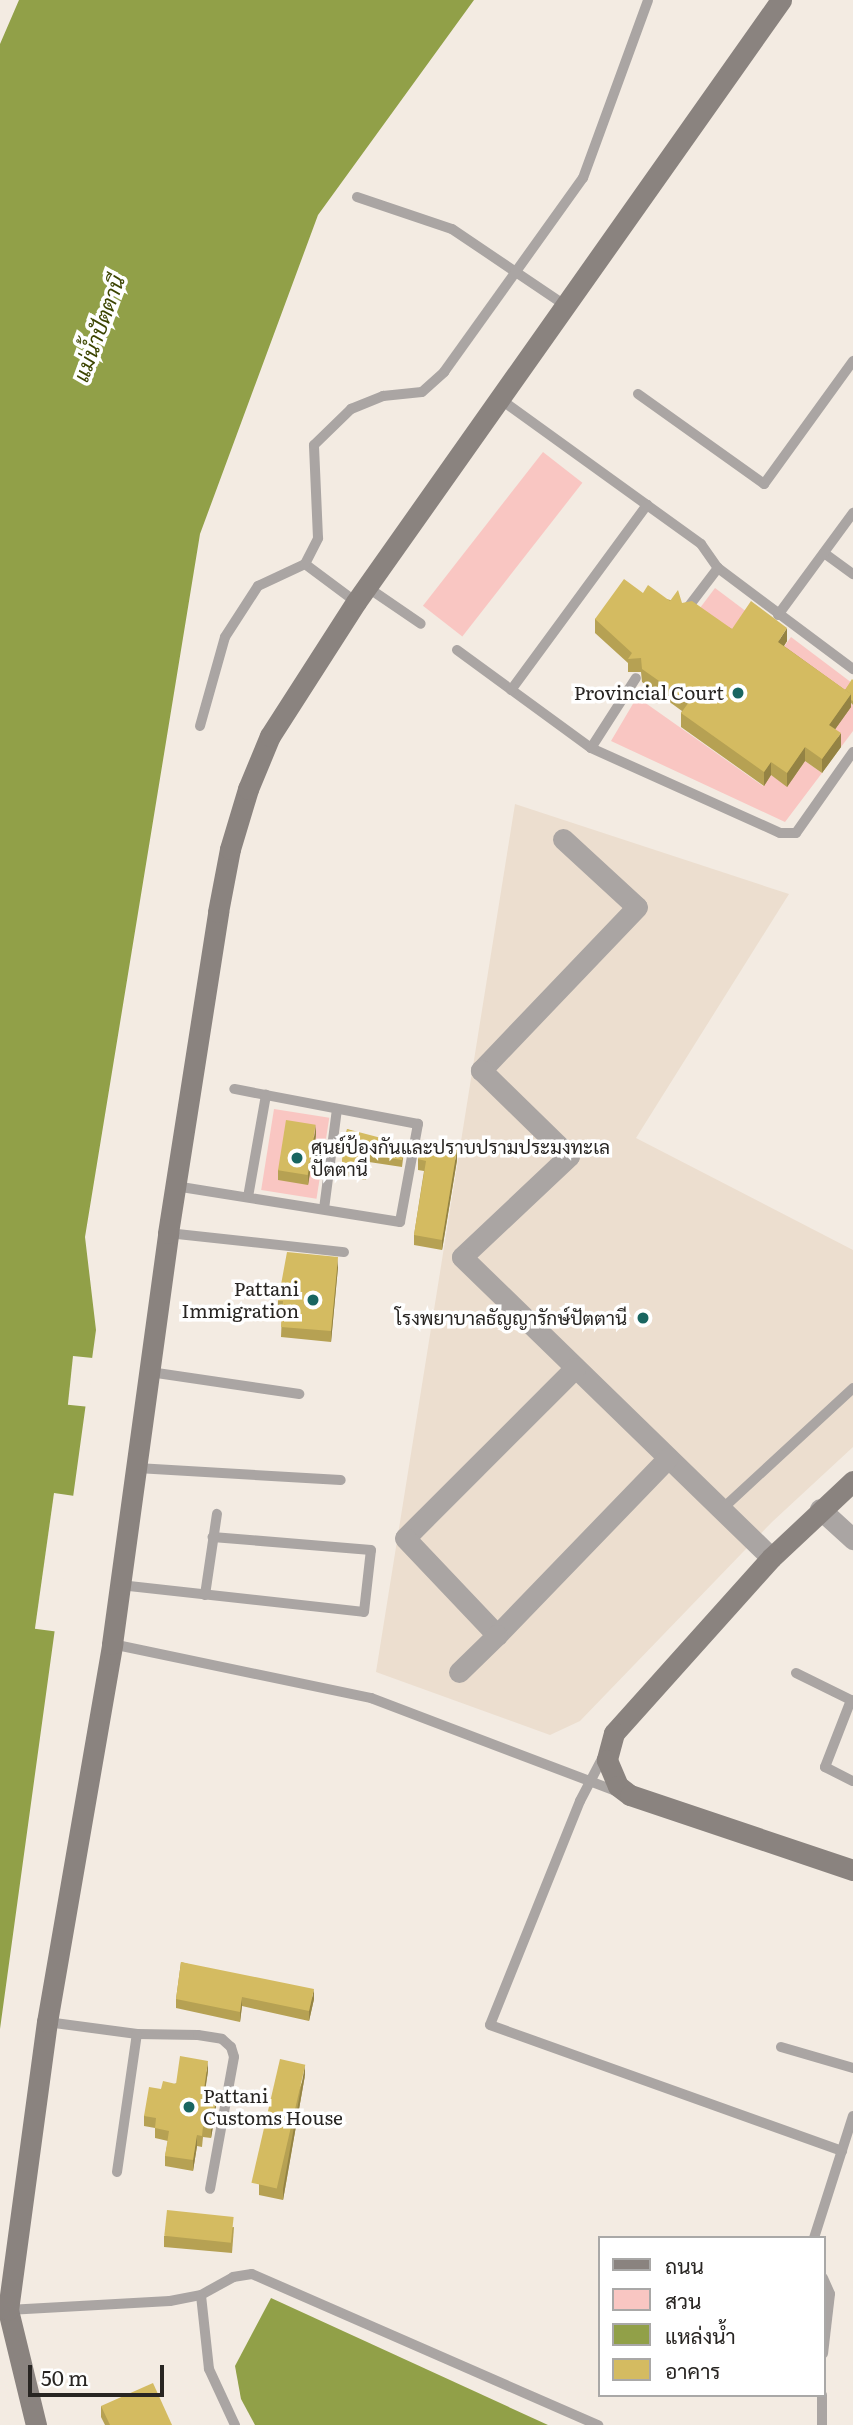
<!DOCTYPE html>
<html>
<head>
<meta charset="utf-8">
<style>
  body { margin:0 }
  #map { position:relative; width:853px; height:2425px; overflow:hidden; background:#f3ebe2; font-family:Literata,Sarabun,serif }
  div>[style] { position:absolute }
  .built>* { inset:0; background:#ecdecf }
  .green>* { inset:0; background:#f9c6c2; transform-origin:0 0 }
  .water>* { inset:0; background:#91a048 }
  .pier>* { inset:0; background:#f3ebe2; transform-origin:0 0 }
  .lane>* { height:10px; margin:-5px; padding:0 5px; transform-origin:5px; border-radius:5px; background:#aaa5a3 }
  .street>* { height:21px; margin:-10.5px; padding:0 10.5px; transform-origin:10.5px; border-radius:10.5px; background:#aaa5a3 }
  .secondary>* { height:21px; margin:-10.5px; padding:0 10.5px; transform-origin:10.5px; border-radius:10.5px; background:#8a837f }
  .wall>* { inset:0; background:#b6a153 }
  .shaded-wall>* { inset:0; background:#948344 }
  .building>* { inset:0; background:#d4bb61; transform-origin:0 0 }
  .dots>* { width:19px; height:19px; translate:-50% -50%; box-sizing:border-box; border:4px solid #fff; border-radius:50% }
  span { translate:-50% -50%; white-space:nowrap; text-align:center; line-height:1.15; -webkit-text-stroke:7px #fff; paint-order:stroke }
  .poi-label { font-size:19px; color:#282522 }
  .right { translate:-100% -50%; text-align:right }
  .left { translate:0 -50%; text-align:left }
  .water-label { font-size:21px; color:#3b4400; font-style:italic }
  .legend { position:absolute; left:598px; top:2236px; width:228px; height:161px; box-sizing:border-box; background:#fff; border:2px solid #a9a8a7; margin:0; padding:9px 12px; list-style:none; font-size:21px; color:#282522 }
  .legend li { display:flex; align-items:center; gap:14px; height:35px }
  .legend b { width:35px; border:2px solid #a9a8a7 }
  .scale { position:absolute; left:28px; top:2365px; width:136px; height:32px; box-sizing:border-box; border:4px solid #282522; border-top:0; padding-left:9px; font-size:21px; line-height:24px; white-space:nowrap; color:#282522; -webkit-text-stroke:5px #fff; paint-order:stroke }
</style>
</head>
<body>
<div id="map">
  <div class="built">
    <i style="clip-path:polygon(515px 804px,789px 894px,636px 1138px,853px 1250px,853px 1447px,772px 1522px,580px 1721px,550px 1735px,376px 1672px)"></i>
  </div>
  <div class="green">
    <i style="left:543px;top:452px;width:50px;height:195px;rotate:38deg"></i>
    <i style="left:715px;top:588px;width:45px;height:34px;rotate:37deg"></i>
    <i style="clip-path:polygon(791px 637px,852px 683px,842px 697px,853px 705px,853px 731px,841px 747px,829px 738px,778px 655px)"></i>
    <i style="clip-path:polygon(637px 697px,763px 786px,771px 775px,787px 786px,805px 761px,822px 773px,785px 822px,611px 741px)"></i>
    <i style="left:274px;top:1109px;width:56px;height:82px;rotate:9deg"></i>
  </div>
  <div class="water">
    <i style="clip-path:polygon(19px 0,474px 0,318px 215px,200px 534px,85px 1237px,96px 1330px,0 2029px,0 44px)"></i>
    <i style="clip-path:polygon(271px 2298px,548px 2425px,255px 2425px,241px 2399px,235px 2366px)"></i>
  </div>
  <div class="pier">
    <i style="left:73px;top:1356px;width:20px;height:49px;rotate:6deg"></i>
    <i style="left:54px;top:1493px;width:21px;height:137px;rotate:8deg"></i>
  </div>
  <div class="lane">
    <i style="left:357px;top:197px;width:100px;rotate:18.6deg"></i>
    <i style="left:452px;top:229px;width:138px;rotate:34deg"></i>
    <i style="left:638px;top:394px;width:155px;rotate:35.5deg"></i>
    <i style="left:764px;top:484px;width:152px;rotate:-54.1deg"></i>
    <i style="left:500px;top:399px;width:248px;rotate:35.8deg"></i>
    <i style="left:701px;top:544px;width:29px;rotate:55deg"></i>
    <i style="left:718px;top:568px;width:169px;rotate:36.8deg"></i>
    <i style="left:824px;top:553px;width:36px;rotate:36deg"></i>
    <i style="left:305px;top:564px;width:64px;rotate:36.7deg"></i>
    <i style="left:367px;top:587px;width:65px;rotate:34.4deg"></i>
    <i style="left:686px;top:610px;width:53px;rotate:-52.7deg"></i>
    <i style="left:778px;top:615px;width:127px;rotate:-53.7deg"></i>
    <i style="left:457px;top:650px;width:166px;rotate:36.2deg"></i>
    <i style="left:591px;top:748px;width:207px;rotate:24.2deg"></i>
    <i style="left:780px;top:833px;width:16px"></i>
    <i style="left:796px;top:833px;width:99px;rotate:-54.9deg"></i>
    <i style="left:511px;top:690px;width:230px;rotate:-53.7deg"></i>
    <i style="left:200px;top:726px;width:92px;rotate:-74.3deg"></i>
    <i style="left:225px;top:637px;width:61px;rotate:-57.1deg"></i>
    <i style="left:258px;top:586px;width:52px;rotate:-25.1deg"></i>
    <i style="left:305px;top:564px;width:29px;rotate:-63deg"></i>
    <i style="left:318px;top:538px;width:93px;rotate:-92.5deg"></i>
    <i style="left:314px;top:445px;width:52px;rotate:-44.2deg"></i>
    <i style="left:351px;top:409px;width:35px;rotate:-22deg"></i>
    <i style="left:383px;top:396px;width:39px;rotate:-6deg"></i>
    <i style="left:422px;top:392px;width:30px;rotate:-42deg"></i>
    <i style="left:444px;top:372px;width:239px;rotate:-54.4deg"></i>
    <i style="left:583px;top:178px;width:189px;rotate:-69.9deg"></i>
    <i style="left:591px;top:748px;width:83px;rotate:-57.3deg"></i>
    <i style="left:175px;top:1186px;width:228px;rotate:9.1deg"></i>
    <i style="left:400px;top:1222px;width:100px;rotate:-79.6deg"></i>
    <i style="left:418px;top:1124px;width:187px;rotate:-169.2deg"></i>
    <i style="left:248px;top:1197px;width:104px;rotate:-80deg"></i>
    <i style="left:324px;top:1209px;width:101px;rotate:-82.6deg"></i>
    <i style="left:168px;top:1233px;width:177px;rotate:6.2deg"></i>
    <i style="left:150px;top:1372px;width:151px;rotate:8.4deg"></i>
    <i style="left:137px;top:1468px;width:204px;rotate:3.4deg"></i>
    <i style="left:721px;top:1510px;width:180px;rotate:-42.7deg"></i>
    <i style="left:120px;top:1585px;width:245px;rotate:6.3deg"></i>
    <i style="left:364px;top:1612px;width:62px;rotate:-83.6deg"></i>
    <i style="left:371px;top:1550px;width:159px;rotate:-175.3deg"></i>
    <i style="left:205px;top:1595px;width:82px;rotate:-81.6deg"></i>
    <i style="left:112px;top:1644px;width:265px;rotate:11.8deg"></i>
    <i style="left:371px;top:1698px;width:265px;rotate:20.8deg"></i>
    <i style="left:796px;top:1673px;width:64px;rotate:26.2deg"></i>
    <i style="left:851px;top:1700px;width:72px;rotate:111.2deg"></i>
    <i style="left:825px;top:1767px;width:31px;rotate:27deg"></i>
    <i style="left:605px;top:1753px;width:54px;rotate:117.5deg"></i>
    <i style="left:580px;top:1801px;width:241px;rotate:111.9deg"></i>
    <i style="left:490px;top:2025px;width:374px;rotate:19.7deg"></i>
    <i style="left:47px;top:2022px;width:91px;rotate:7.6deg"></i>
    <i style="left:137px;top:2034px;width:61px;rotate:0.9deg"></i>
    <i style="left:198px;top:2035px;width:24px;rotate:9deg"></i>
    <i style="left:222px;top:2039px;width:12px;rotate:42deg"></i>
    <i style="left:231px;top:2047px;width:10px;rotate:73deg"></i>
    <i style="left:234px;top:2057px;width:134px;rotate:100.3deg"></i>
    <i style="left:781px;top:2047px;width:75px;rotate:16.3deg"></i>
    <i style="left:117px;top:2172px;width:139px;rotate:-81.8deg"></i>
    <i style="left:814px;top:2238px;width:128px;rotate:-72.3deg"></i>
    <i style="left:823px;top:2278px;width:17px;rotate:66deg"></i>
    <i style="left:830px;top:2294px;width:60px;rotate:96.7deg"></i>
    <i style="left:8px;top:2310px;width:162px;rotate:-3.2deg"></i>
    <i style="left:170px;top:2301px;width:32px;rotate:-11deg"></i>
    <i style="left:235px;top:2425px;width:62px;rotate:-114.9deg"></i>
    <i style="left:209px;top:2369px;width:74px;rotate:-96.2deg"></i>
    <i style="left:201px;top:2295px;width:37px;rotate:-29deg"></i>
    <i style="left:233px;top:2277px;width:19px;rotate:-9deg"></i>
    <i style="left:252px;top:2274px;width:378px;rotate:23.6deg"></i>
    <i style="left:822px;top:2425px;width:30px;rotate:-90deg"></i>
  </div>
  <div class="street">
    <i style="left:563px;top:839px;width:100px;rotate:42.6deg"></i>
    <i style="left:637px;top:907px;width:226px;rotate:133.7deg"></i>
    <i style="left:481px;top:1070px;width:123px;rotate:44.3deg"></i>
    <i style="left:569px;top:1156px;width:147px;rotate:136.7deg"></i>
    <i style="left:462px;top:1257px;width:431px;rotate:44.2deg"></i>
    <i style="left:575px;top:1368px;width:240px;rotate:135deg"></i>
    <i style="left:405px;top:1538px;width:134px;rotate:46.5deg"></i>
    <i style="left:497px;top:1635px;width:246px;rotate:-46deg"></i>
    <i style="left:820px;top:1509px;width:45px;rotate:42.3deg"></i>
    <i style="left:459px;top:1672px;width:53px;rotate:-44.2deg"></i>
  </div>
  <div class="secondary">
    <i style="left:853px;top:1481px;width:112px;rotate:136.8deg"></i>
    <i style="left:771px;top:1558px;width:235px;rotate:131.9deg"></i>
    <i style="left:614px;top:1733px;width:28px;rotate:105deg"></i>
    <i style="left:607px;top:1760px;width:28px;rotate:67deg"></i>
    <i style="left:618px;top:1786px;width:15px;rotate:37deg"></i>
    <i style="left:630px;top:1795px;width:235px;rotate:18.6deg"></i>
    <i style="left:36px;top:2425px;width:118px;rotate:-103.7deg"></i>
    <i style="left:8px;top:2310px;width:291px;rotate:-82.3deg"></i>
    <i style="left:47px;top:2022px;width:384px;rotate:-80.2deg"></i>
    <i style="left:112px;top:1644px;width:415px;rotate:-82.2deg"></i>
    <i style="left:168px;top:1233px;width:325px;rotate:-81.1deg"></i>
    <i style="left:218px;top:912px;width:64px;rotate:-79.2deg"></i>
    <i style="left:230px;top:849px;width:63px;rotate:-73.3deg"></i>
    <i style="left:248px;top:789px;width:57px;rotate:-67.5deg"></i>
    <i style="left:270px;top:736px;width:159px;rotate:-57.3deg"></i>
    <i style="left:356px;top:602px;width:737px;rotate:-54.78deg"></i>
  </div>
  <div class="wall">
    <i style="clip-path:polygon(643px 593px,682px 603px,732px 629px,787px 641px,784px 646px,845px 690px,853px 680px,853px 705px,851px 703px,851px 707px,835px 729px,841px 747px,822px 773px,805px 761px,787px 787px,771px 775px,764px 786px,681px 727px,681px 713px,682px 711px,642px 682px,641px 672px,628px 672px,628px 663px,595px 633px,595px 619px)"></i>
    <i style="clip-path:polygon(347px 1129px,404px 1151px,402px 1167px,369px 1162px,366px 1180px,341px 1175px,341px 1168px)"></i>
    <i style="clip-path:polygon(316px 1135px,308px 1185px,278px 1180px,278px 1170px)"></i>
    <i style="clip-path:polygon(418px 1159px,457px 1160px,442px 1250px,414px 1245px,414px 1235px,424px 1171px,418px 1170px)"></i>
    <i style="clip-path:polygon(338px 1267px,331px 1342px,281px 1337px,282px 1312px,278px 1311px,278px 1301px)"></i>
    <i style="clip-path:polygon(181px 1962px,314px 1999px,309px 2021px,242px 2006px,240px 2022px,176px 2008px,176px 1999px)"></i>
    <i style="clip-path:polygon(208px 2071px,205px 2089px,216px 2109px,211px 2138px,203px 2137px,202px 2147px,197px 2146px,193px 2171px,165px 2166px,165px 2156px,168px 2141px,155px 2138px,155px 2128px,144px 2126px,144px 2116px,161px 2089px)"></i>
    <i style="clip-path:polygon(305px 2075px,283px 2200px,259px 2195px,259px 2184px)"></i>
    <i style="clip-path:polygon(234px 2227px,232px 2253px,164px 2247px,164px 2236px)"></i>
    <i style="clip-path:polygon(101px 2406px,172px 2425px,105px 2425px,101px 2417px)"></i>
  </div>
  <div class="shaded-wall">
    <i style="clip-path:polygon(787px 628px,787px 641px,778px 655px,778px 642px)"></i>
    <i style="clip-path:polygon(851px 694px,851px 707px,829px 738px,829px 725px)"></i>
    <i style="clip-path:polygon(841px 733px,841px 747px,822px 773px,822px 759px)"></i>
    <i style="clip-path:polygon(805px 747px,805px 761px,787px 787px,787px 773px)"></i>
    <i style="clip-path:polygon(771px 762px,771px 775px,764px 786px,764px 772px)"></i>
    <i style="clip-path:polygon(316px 1125px,316px 1135px,308px 1185px,308px 1175px)"></i>
    <i style="clip-path:polygon(457px 1149px,457px 1160px,442px 1250px,442px 1240px)"></i>
    <i style="clip-path:polygon(338px 1257px,338px 1267px,331px 1342px,331px 1331px)"></i>
    <i style="clip-path:polygon(314px 1989px,314px 1999px,309px 2021px,309px 2011px)"></i>
    <i style="clip-path:polygon(242px 1997px,242px 2006px,240px 2022px,240px 2012px)"></i>
    <i style="clip-path:polygon(208px 2061px,208px 2071px,204px 2099px,204px 2089px)"></i>
    <i style="clip-path:polygon(305px 2065px,305px 2075px,283px 2200px,283px 2189px)"></i>
    <i style="clip-path:polygon(216px 2099px,216px 2109px,211px 2138px,211px 2128px)"></i>
    <i style="clip-path:polygon(197px 2135px,197px 2146px,193px 2171px,193px 2160px)"></i>
  </div>
  <div class="building">
    <i style="clip-path:polygon(624px 579px,643px 593px,648px 585px,670px 601px,678px 590px,682px 603px,692px 601px,732px 629px,751px 601px,787px 628px,778px 642px,851px 694px,829px 725px,841px 733px,822px 759px,805px 747px,787px 773px,771px 762px,764px 772px,681px 713px,689px 702px,642px 669px,641px 658px,628px 659px,632px 653px,595px 619px)"></i>
    <i style="clip-path:polygon(852px 679px,853px 680px,853px 701px,851px 700px,851px 694px,845px 690px)"></i>
    <i style="left:286px;top:1120px;width:30px;height:51px;rotate:9deg"></i>
    <i style="clip-path:polygon(347px 1129px,404px 1144px,402px 1160px,369px 1155px,366px 1173px,341px 1168px)"></i>
    <i style="clip-path:polygon(421px 1143px,457px 1149px,442px 1240px,414px 1235px,426px 1161px,418px 1159px)"></i>
    <i style="clip-path:polygon(287px 1252px,338px 1257px,331px 1331px,281px 1327px,283px 1301px,278px 1301px)"></i>
    <i style="clip-path:polygon(181px 1962px,314px 1989px,309px 2011px,242px 1997px,240px 2012px,176px 1999px)"></i>
    <i style="clip-path:polygon(180px 2056px,208px 2061px,204px 2089px,210px 2090px,208px 2097px,216px 2099px,211px 2128px,203px 2126px,202px 2136px,197px 2135px,193px 2160px,165px 2156px,169px 2131px,155px 2128px,156px 2118px,144px 2116px,149px 2087px,161px 2089px,163px 2081px,176px 2084px)"></i>
    <i style="left:280px;top:2059px;width:26px;height:127px;rotate:13deg"></i>
    <i style="left:167px;top:2210px;width:67px;height:26px;rotate:6deg"></i>
    <i style="clip-path:polygon(153px 2383px,172px 2425px,110px 2425px,101px 2406px)"></i>
  </div>
  <div class="dots">
    <i style="left:738px;top:693px;background:#196560"></i>
    <i style="left:297px;top:1158px;background:#196560"></i>
    <i style="left:313px;top:1300px;background:#196560"></i>
    <i style="left:643px;top:1318px;background:#196560"></i>
    <i style="left:189px;top:2107px;background:#196560"></i>
  </div>
  <div class="poi-label">
    <span class="right" style="left:724px;top:693px">Provincial Court</span>
    <span class="left" style="left:311px;top:1158px">ศูนย์ป้องกันและปราบปรามประมงทะเล<br>ปัตตานี</span>
    <span class="right" style="left:299px;top:1300px">Pattani<br>Immigration</span>
    <span class="right" style="left:627px;top:1318px">โรงพยาบาลธัญญารักษ์ปัตตานี</span>
    <span class="left" style="left:203px;top:2107px">Pattani<br>Customs House</span>
  </div>
  <div class="water-label">
    <span style="left:98px;top:328px;rotate:-70deg">แม่น้ำปัตตานี</span>
  </div>
  <ul class="legend">
  <li><b style="height:9px;background:#8a837f"></b>ถนน</li>
  <li><b style="height:19px;background:#f9c6c2"></b>สวน</li>
  <li><b style="height:19px;background:#91a048"></b>แหล่งน้ำ</li>
  <li><b style="height:19px;background:#d4bb61"></b>อาคาร</li>
  </ul>
  <div class="scale">50 m</div>
</div>
</body>
</html>
